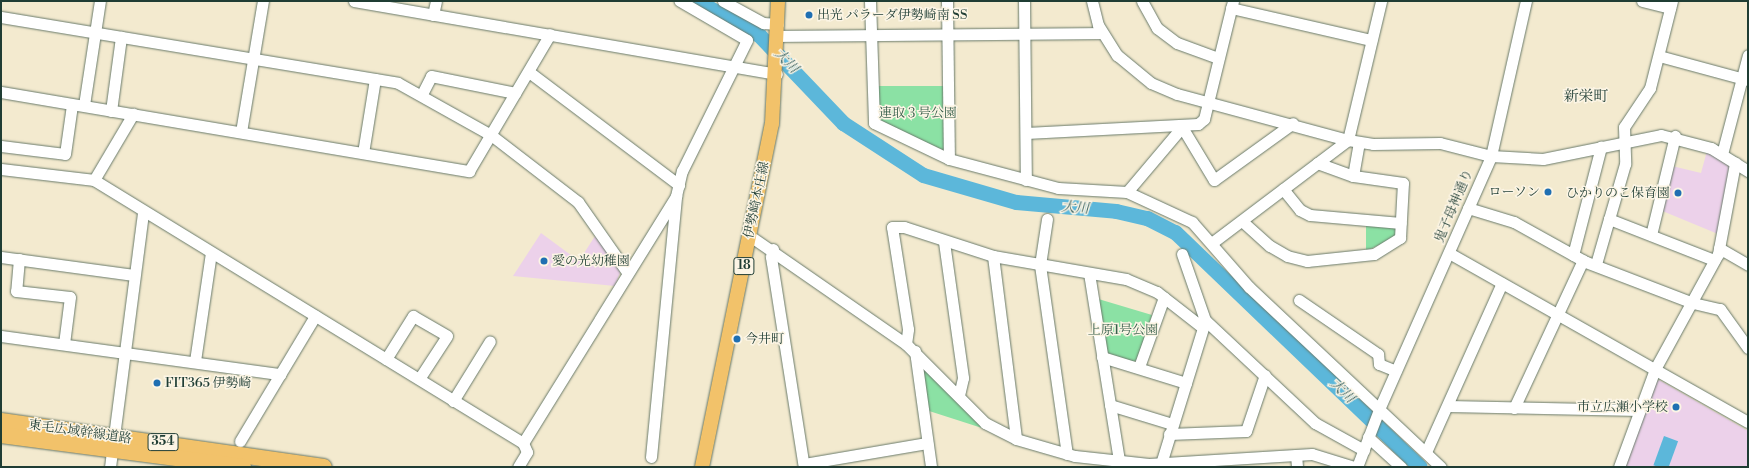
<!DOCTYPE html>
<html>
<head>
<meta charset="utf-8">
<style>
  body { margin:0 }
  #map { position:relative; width:1749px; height:468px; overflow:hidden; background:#f3eacf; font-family:"Libre Bodoni","Noto Serif JP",serif }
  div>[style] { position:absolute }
  .built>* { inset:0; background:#ecd1ea }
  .green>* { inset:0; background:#8be1a4 }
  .water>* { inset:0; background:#5cb7da; transform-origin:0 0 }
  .river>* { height:15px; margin:-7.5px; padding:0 7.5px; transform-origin:7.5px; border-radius:7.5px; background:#5cb7da }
  .roads { filter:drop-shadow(0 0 1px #697a6a) drop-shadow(0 0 1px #697a6a) }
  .minor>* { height:11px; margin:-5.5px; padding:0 5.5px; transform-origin:5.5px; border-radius:5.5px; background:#fff }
  .major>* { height:14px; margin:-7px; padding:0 7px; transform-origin:7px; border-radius:7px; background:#f2c26a }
  .highway>* { height:16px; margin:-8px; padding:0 8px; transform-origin:8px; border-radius:8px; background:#f2c26a }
  .dots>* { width:11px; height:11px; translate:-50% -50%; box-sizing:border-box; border:2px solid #fcf5e5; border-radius:50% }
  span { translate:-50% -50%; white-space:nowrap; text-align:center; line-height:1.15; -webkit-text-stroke:3px #fcf5e5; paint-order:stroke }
  .shield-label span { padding:1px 3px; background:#fcf5e5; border:1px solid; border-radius:3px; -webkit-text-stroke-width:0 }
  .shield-label { font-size:12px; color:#1f3d34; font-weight:700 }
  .poi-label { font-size:13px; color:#1f3d34 }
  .left { translate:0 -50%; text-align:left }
  .right { translate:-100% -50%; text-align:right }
  .park-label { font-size:13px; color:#355e4a }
  .street-label { font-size:13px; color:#1f3d34 }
  .water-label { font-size:14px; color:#2e5c5e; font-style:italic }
  .quarter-label { font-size:15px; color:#1f3d34 }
  .frame { position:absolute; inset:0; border:2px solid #1f3d34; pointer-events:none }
</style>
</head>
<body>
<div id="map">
  <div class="built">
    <i style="clip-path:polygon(1707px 151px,1731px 167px,1718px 234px,1660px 210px,1672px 166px,1701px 173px)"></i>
    <i style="clip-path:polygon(541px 233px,579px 261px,597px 233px,621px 270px,615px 286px,513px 276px)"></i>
    <i style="clip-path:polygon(1659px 380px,1748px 431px,1748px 467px,1625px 467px,1654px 383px)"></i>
  </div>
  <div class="green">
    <i style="clip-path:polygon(874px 86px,944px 86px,945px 151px,878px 121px)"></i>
    <i style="clip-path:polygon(1366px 223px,1396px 228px,1396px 237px,1366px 251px)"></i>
    <i style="clip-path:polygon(1095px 298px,1152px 315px,1137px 360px,1132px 362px,1107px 353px)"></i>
    <i style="clip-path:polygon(919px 362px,982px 428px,926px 410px)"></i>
  </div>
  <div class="water">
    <i style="left:1664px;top:436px;width:15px;height:31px;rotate:20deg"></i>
  </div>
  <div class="river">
    <i style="left:697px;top:1px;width:71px;rotate:28.7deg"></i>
    <i style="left:759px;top:35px;width:122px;rotate:46.3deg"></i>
    <i style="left:843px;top:123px;width:95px;rotate:33deg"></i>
    <i style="left:923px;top:175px;width:97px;rotate:16.2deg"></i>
    <i style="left:1016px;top:202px;width:100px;rotate:5.1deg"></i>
    <i style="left:1116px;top:211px;width:32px;rotate:13deg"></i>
    <i style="left:1147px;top:218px;width:31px;rotate:27deg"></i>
    <i style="left:1175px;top:232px;width:339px;rotate:43.8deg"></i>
  </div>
  <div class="roads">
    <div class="minor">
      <i style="left:354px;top:1px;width:429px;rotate:9.8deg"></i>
      <i style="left:723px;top:1px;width:46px;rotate:28.8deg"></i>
      <i style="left:763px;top:23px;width:15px;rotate:4deg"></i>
      <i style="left:870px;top:1px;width:122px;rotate:88.1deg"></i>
      <i style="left:874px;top:123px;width:83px;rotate:25.6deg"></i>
      <i style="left:949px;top:159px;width:113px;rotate:14.9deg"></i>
      <i style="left:1058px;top:188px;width:69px;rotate:3.3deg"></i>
      <i style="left:1127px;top:192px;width:72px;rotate:24.8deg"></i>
      <i style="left:1192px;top:222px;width:86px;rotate:48.8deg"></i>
      <i style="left:1249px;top:287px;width:263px;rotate:43.2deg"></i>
      <i style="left:947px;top:1px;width:158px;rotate:89.3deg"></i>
      <i style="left:1024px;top:1px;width:179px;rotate:89.4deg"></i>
      <i style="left:1092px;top:1px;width:25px;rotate:76deg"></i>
      <i style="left:1098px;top:25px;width:36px;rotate:58deg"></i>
      <i style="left:1117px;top:55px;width:44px;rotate:39.5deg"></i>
      <i style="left:1151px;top:83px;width:28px;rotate:23deg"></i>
      <i style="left:1177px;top:94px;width:177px;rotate:15.1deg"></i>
      <i style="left:1348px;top:140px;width:25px;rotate:9deg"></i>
      <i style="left:1373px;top:144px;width:67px;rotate:-0.9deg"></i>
      <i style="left:1440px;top:143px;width:53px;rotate:14.3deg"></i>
      <i style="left:1491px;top:156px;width:52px;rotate:3.3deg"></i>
      <i style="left:1543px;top:159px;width:120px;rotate:-11.5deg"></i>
      <i style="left:1661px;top:135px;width:52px;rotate:14.6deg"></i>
      <i style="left:1711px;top:148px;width:44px;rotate:31.9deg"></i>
      <i style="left:1142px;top:1px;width:31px;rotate:61deg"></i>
      <i style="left:1157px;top:28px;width:25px;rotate:37deg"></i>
      <i style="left:1177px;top:43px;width:44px;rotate:20.1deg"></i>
      <i style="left:1642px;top:1px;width:29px;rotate:14deg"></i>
      <i style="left:1672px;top:1px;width:90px;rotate:104.2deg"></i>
      <i style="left:1650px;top:88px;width:47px;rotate:123.7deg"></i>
      <i style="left:1624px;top:127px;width:37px;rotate:88deg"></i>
      <i style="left:1625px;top:164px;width:57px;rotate:106.2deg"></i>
      <i style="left:1609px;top:219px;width:113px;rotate:21.3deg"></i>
      <i style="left:1231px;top:8px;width:144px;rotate:12.9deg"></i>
      <i style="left:433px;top:15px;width:14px;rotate:-78deg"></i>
      <i style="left:1px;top:17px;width:402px;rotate:9.4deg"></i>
      <i style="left:398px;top:83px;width:107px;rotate:29.2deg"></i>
      <i style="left:491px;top:135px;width:110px;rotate:37.6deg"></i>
      <i style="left:578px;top:202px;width:85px;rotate:55deg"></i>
      <i style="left:778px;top:36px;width:324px;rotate:-0.5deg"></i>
      <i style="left:1659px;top:56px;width:92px;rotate:15.1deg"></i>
      <i style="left:529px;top:72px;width:188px;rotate:37deg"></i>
      <i style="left:1px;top:92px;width:475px;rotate:9.6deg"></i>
      <i style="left:469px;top:171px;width:159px;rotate:-59.4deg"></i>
      <i style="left:422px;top:94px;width:20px;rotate:-63deg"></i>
      <i style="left:431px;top:76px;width:86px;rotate:11.4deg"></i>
      <i style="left:84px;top:105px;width:105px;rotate:-81.3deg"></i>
      <i style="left:111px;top:111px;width:75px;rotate:-82.3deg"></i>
      <i style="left:241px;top:132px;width:133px;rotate:-80.5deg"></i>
      <i style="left:1026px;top:133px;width:172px;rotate:-3deg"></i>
      <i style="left:1198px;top:124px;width:8px;rotate:-40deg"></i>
      <i style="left:1204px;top:119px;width:122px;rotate:-76.2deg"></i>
      <i style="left:1px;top:146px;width:64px;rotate:7.1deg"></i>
      <i style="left:65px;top:154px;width:49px;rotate:-81.9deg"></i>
      <i style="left:363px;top:153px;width:75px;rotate:-80.8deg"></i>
      <i style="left:1722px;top:154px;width:102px;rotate:-75.3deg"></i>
      <i style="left:1px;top:169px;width:94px;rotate:6.7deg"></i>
      <i style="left:94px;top:180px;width:503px;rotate:31.51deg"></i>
      <i style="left:523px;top:443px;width:10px;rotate:66deg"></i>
      <i style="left:527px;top:452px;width:17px;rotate:121deg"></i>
      <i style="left:1353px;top:176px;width:34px;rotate:-80deg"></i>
      <i style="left:94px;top:180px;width:77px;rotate:-59.4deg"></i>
      <i style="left:1283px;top:189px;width:27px;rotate:51deg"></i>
      <i style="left:1300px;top:210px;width:11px;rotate:27deg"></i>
      <i style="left:1310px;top:215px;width:91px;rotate:5deg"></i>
      <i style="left:1127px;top:192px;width:85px;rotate:-49.8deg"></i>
      <i style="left:1182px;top:127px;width:62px;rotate:58.9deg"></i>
      <i style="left:1214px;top:180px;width:97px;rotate:-35.8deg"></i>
      <i style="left:1468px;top:208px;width:48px;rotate:16.9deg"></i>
      <i style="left:1514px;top:222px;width:82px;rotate:29.1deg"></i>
      <i style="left:1586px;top:262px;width:115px;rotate:21deg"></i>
      <i style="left:1693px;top:303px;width:28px;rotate:13deg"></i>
      <i style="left:1720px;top:309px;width:48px;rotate:54.3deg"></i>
      <i style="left:1047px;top:219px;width:47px;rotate:98.7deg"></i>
      <i style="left:1040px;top:265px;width:191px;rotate:81.9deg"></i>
      <i style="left:1243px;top:222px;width:36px;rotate:42deg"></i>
      <i style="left:1270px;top:246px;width:20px;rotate:30deg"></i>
      <i style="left:1287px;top:256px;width:21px;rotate:14deg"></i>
      <i style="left:1307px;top:261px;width:67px;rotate:-6deg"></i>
      <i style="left:1374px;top:254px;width:31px;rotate:-32deg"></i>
      <i style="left:1400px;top:238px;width:55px;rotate:-86.9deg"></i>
      <i style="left:1403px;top:183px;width:50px;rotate:-172deg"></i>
      <i style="left:1353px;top:176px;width:38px;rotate:-160deg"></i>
      <i style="left:1651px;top:235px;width:102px;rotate:-76.4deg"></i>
      <i style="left:750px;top:236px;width:190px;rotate:34.7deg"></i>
      <i style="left:906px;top:344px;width:112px;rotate:45deg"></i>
      <i style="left:985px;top:423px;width:35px;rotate:27deg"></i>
      <i style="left:1016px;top:439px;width:61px;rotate:16.1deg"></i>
      <i style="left:1075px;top:456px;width:74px;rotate:6.2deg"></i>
      <i style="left:1149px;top:464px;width:163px;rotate:-3.5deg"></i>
      <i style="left:1312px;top:454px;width:44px;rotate:17.2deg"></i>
      <i style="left:944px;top:242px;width:137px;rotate:82deg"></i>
      <i style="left:963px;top:378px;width:17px;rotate:103deg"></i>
      <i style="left:1213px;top:242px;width:169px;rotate:-37.1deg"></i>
      <i style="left:1348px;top:140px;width:143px;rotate:-76.6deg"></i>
      <i style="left:1719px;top:248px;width:34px;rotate:30deg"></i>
      <i style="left:773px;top:249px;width:8px;rotate:104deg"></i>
      <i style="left:771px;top:257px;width:213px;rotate:81.1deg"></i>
      <i style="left:1449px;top:253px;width:343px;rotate:29.5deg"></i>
      <i style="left:1182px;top:254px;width:70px;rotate:70.8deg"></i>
      <i style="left:1573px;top:255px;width:112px;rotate:-75.5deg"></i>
      <i style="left:993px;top:256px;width:184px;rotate:82.8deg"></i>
      <i style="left:1px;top:257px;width:134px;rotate:7.7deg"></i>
      <i style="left:19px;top:259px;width:32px;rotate:95deg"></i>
      <i style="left:16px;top:291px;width:54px;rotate:6.3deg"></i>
      <i style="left:70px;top:297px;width:47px;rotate:97.3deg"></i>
      <i style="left:1596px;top:264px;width:47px;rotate:-73.9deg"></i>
      <i style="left:1089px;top:273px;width:195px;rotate:80.9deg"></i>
      <i style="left:1299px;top:300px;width:96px;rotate:34.4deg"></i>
      <i style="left:1378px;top:354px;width:10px;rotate:84deg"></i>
      <i style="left:1379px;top:364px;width:18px;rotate:22deg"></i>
      <i style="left:1200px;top:322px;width:5px;rotate:-22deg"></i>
      <i style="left:1205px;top:320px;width:151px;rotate:43.1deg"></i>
      <i style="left:1315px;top:423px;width:56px;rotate:28.9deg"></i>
      <i style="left:1px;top:336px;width:282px;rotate:7.8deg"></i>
      <i style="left:906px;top:344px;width:15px;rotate:-82deg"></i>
      <i style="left:908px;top:329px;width:103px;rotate:-98.9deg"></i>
      <i style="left:892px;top:227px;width:12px"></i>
      <i style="left:904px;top:227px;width:94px;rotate:18deg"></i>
      <i style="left:993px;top:256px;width:135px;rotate:9.8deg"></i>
      <i style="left:1126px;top:279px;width:34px;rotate:23deg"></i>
      <i style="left:1157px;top:292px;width:58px;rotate:38deg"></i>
      <i style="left:1203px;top:328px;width:142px;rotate:107.2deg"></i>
      <i style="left:915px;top:351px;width:117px;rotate:82.1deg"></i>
      <i style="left:1102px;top:357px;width:88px;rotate:17.2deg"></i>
      <i style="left:386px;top:359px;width:51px;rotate:-57.9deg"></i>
      <i style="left:413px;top:316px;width:39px;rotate:30deg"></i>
      <i style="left:447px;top:336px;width:51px;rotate:123.1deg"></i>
      <i style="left:195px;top:361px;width:109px;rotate:-81.6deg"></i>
      <i style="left:1139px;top:367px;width:74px;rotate:-70.3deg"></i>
      <i style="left:453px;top:401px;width:70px;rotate:-58.3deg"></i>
      <i style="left:1110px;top:405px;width:65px;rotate:17deg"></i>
      <i style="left:1448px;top:406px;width:191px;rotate:1.2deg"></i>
      <i style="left:1514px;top:408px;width:163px;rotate:-65deg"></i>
      <i style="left:1169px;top:434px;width:77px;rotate:-2.2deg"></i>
      <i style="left:1246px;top:431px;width:59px;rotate:-71.3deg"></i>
      <i style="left:1368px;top:437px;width:45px;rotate:42.3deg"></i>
      <i style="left:240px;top:441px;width:146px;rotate:-59deg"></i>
      <i style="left:523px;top:443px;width:291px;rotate:-58.2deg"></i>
      <i style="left:1426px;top:452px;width:185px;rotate:-65.8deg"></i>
      <i style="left:1296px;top:455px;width:12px;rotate:85deg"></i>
      <i style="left:651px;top:457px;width:262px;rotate:-84.5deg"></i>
      <i style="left:676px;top:196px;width:26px;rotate:-77deg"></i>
      <i style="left:682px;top:171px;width:146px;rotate:-63.6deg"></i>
      <i style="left:747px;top:40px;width:78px;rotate:-149.8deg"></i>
      <i style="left:804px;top:464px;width:125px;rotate:-9.7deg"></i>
      <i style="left:110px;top:467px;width:257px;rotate:-82.6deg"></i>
      <i style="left:1357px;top:467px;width:64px;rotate:-69deg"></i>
      <i style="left:1380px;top:407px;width:274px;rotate:-66.1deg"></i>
      <i style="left:1491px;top:156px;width:159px;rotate:-77.3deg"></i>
      <i style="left:1619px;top:467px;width:104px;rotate:-69.8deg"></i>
      <i style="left:1655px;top:369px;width:131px;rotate:-61.3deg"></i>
      <i style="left:1718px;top:254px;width:93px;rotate:-79.4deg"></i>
    </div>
    <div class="major">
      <i style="left:702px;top:467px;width:350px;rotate:-78.5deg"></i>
      <i style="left:772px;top:124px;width:123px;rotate:-87.2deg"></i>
    </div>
    <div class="highway">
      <i style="left:1px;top:421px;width:326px;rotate:8.1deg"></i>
      <i style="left:1px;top:435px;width:244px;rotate:7.5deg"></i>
    </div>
  </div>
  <div class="dots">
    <i style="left:809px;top:15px;background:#1f6fb2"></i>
    <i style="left:1548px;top:192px;background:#1f6fb2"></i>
    <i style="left:1678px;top:193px;background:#1f6fb2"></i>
    <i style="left:544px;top:261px;background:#1f6fb2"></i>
    <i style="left:737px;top:339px;background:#1f6fb2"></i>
    <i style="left:157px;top:383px;background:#1f6fb2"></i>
    <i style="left:1676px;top:407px;background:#1f6fb2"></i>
  </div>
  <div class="shield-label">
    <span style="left:744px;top:266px">18</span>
    <span style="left:163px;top:442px">354</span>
  </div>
  <div class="poi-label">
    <span class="left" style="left:817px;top:15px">出光 パラーダ伊勢崎南 SS</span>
    <span class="right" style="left:1540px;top:192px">ローソン</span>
    <span class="right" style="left:1670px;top:193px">ひかりのこ保育園</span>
    <span class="left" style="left:552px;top:261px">愛の光幼稚園</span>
    <span class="left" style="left:745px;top:339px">今井町</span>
    <span class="left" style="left:165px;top:383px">FIT365 伊勢崎</span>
    <span class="right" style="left:1668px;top:407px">市立広瀬小学校</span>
  </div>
  <div class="park-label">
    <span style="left:918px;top:113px">連取３号公園</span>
    <span style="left:1123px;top:330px">上原1号公園</span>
  </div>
  <div class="street-label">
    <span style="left:757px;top:200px;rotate:-78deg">伊勢崎本庄線</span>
    <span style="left:1454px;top:206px;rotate:-67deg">鬼子母神通り</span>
    <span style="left:80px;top:432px;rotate:8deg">東毛広域幹線道路</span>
  </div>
  <div class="water-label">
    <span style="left:786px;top:61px;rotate:45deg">大川</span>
    <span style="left:1075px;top:208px;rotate:4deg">大川</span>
    <span style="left:1342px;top:391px;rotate:44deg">大川</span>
  </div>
  <div class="quarter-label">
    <span style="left:1586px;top:97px">新栄町</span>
  </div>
  <div class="frame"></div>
</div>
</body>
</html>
